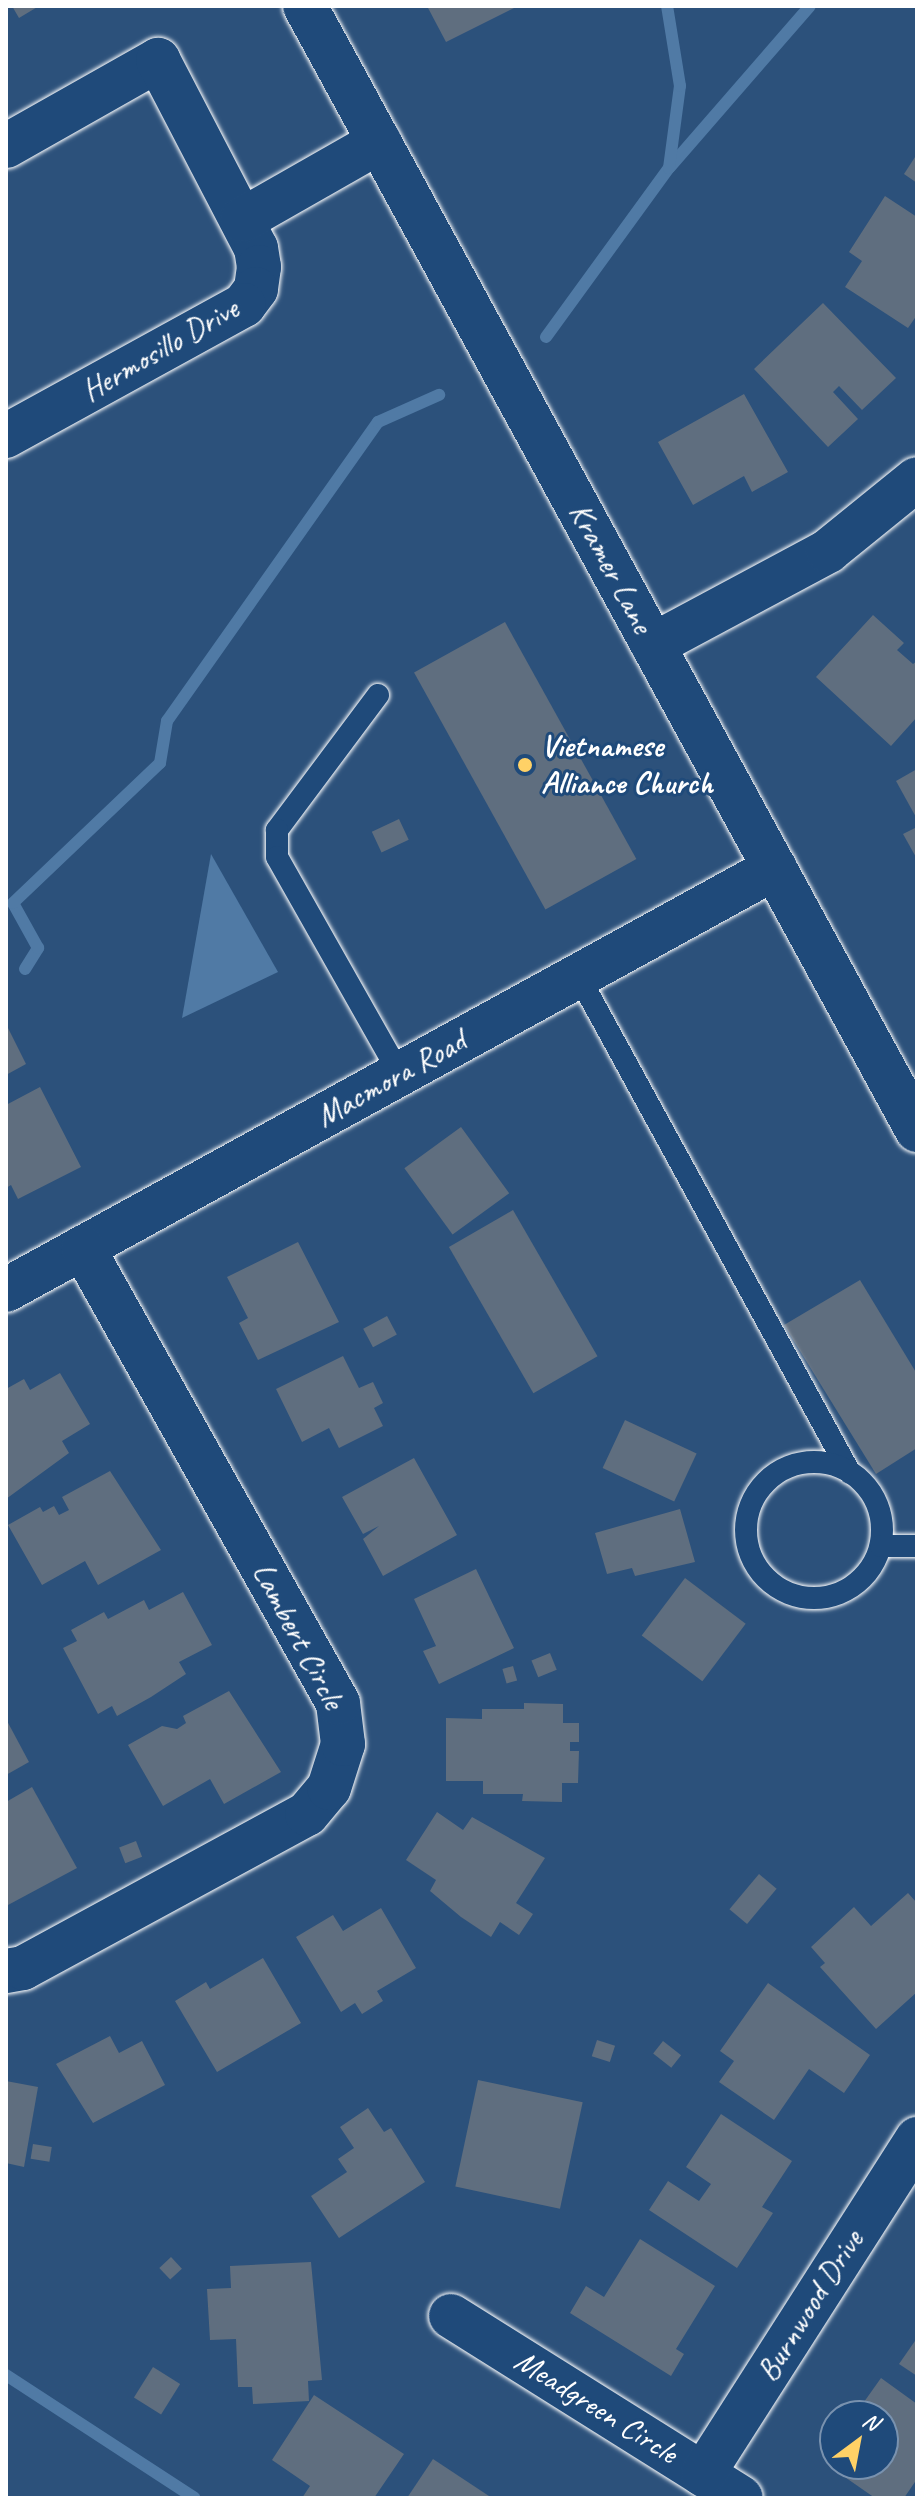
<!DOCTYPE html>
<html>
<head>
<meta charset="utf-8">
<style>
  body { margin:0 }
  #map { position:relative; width:923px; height:2504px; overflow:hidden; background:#2c517b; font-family:Caveat,sans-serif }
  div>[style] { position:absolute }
  .water>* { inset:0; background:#507aa5 }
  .stream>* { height:12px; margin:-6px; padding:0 6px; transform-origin:6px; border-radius:6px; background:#507aa5 }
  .building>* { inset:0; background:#5f6e7f; transform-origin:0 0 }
  .roads { filter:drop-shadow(0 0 2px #fff) drop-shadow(0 0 2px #fff) }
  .service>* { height:22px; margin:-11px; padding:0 11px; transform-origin:11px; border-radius:11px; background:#1f4a7a }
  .service>.ring { margin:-11px; padding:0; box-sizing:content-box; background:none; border:22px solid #1f4a7a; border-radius:50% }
  .minor>* { height:44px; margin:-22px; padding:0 22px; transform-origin:22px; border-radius:22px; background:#1f4a7a }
  .tertiary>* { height:44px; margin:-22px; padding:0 22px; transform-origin:22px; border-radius:22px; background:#1f4a7a }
  .dots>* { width:22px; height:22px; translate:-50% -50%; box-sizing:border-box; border:4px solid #1f4a7a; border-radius:50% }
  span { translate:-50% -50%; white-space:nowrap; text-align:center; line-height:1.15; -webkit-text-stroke:6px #1f4a7a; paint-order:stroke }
  .street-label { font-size:32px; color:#fff }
  .poi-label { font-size:32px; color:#fff; font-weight:700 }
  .left { translate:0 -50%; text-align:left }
  .frame { position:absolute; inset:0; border:8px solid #fff; pointer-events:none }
  .north { position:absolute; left:819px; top:2400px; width:80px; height:80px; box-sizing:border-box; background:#1f4a7a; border:2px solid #7992af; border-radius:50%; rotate:32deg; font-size:22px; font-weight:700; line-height:32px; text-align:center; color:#fff }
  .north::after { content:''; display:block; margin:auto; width:28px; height:36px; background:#ffd166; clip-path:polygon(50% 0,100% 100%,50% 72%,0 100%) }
</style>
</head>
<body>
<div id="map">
  <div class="water">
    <i style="clip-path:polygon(211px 854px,278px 972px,182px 1018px)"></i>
  </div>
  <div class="stream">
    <i style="left:670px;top:167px;width:213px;rotate:-49deg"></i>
    <i style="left:546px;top:337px;width:209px;rotate:-54deg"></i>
    <i style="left:669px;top:168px;width:83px;rotate:-82.4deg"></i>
    <i style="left:680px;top:86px;width:81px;rotate:-99.2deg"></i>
    <i style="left:25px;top:969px;width:25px;rotate:-58deg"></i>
    <i style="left:38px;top:948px;width:51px;rotate:-119.1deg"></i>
    <i style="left:13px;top:903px;width:203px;rotate:-43.6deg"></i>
    <i style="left:160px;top:763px;width:43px;rotate:-80.5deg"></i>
    <i style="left:167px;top:721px;width:366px;rotate:-54.8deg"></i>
    <i style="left:378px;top:422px;width:67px;rotate:-23.9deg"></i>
    <i style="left:6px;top:2375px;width:225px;rotate:33.1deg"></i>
  </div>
  <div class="building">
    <i style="clip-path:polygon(12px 6px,39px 6px,19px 18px)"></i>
    <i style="clip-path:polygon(427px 6px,518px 6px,446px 42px)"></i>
    <i style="clip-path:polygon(917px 154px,917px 183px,904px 174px)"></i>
    <i style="clip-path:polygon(885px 196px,917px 217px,917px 315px,908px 328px,845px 287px,862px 261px,849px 252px)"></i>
    <i style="clip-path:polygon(823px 303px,896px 378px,862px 410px,839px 386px,833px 392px,858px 419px,828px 447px,754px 369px)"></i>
    <i style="clip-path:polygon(744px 394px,788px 472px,752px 492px,744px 476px,693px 505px,658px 442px)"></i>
    <i style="clip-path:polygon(873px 615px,904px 643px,897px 650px,913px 664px,917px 661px,917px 717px,891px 746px,816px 677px)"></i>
    <i style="left:505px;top:622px;width:271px;height:104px;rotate:61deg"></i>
    <i style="clip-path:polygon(917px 769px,917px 819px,896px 781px)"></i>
    <i style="left:399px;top:819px;width:23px;height:30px;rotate:65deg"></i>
    <i style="clip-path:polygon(917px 827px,917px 859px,903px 834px)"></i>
    <i style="clip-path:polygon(6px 1024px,26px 1064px,6px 1075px)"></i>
    <i style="clip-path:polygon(40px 1087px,81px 1167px,18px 1199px,11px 1185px,6px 1188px,6px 1105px)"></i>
    <i style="left:461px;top:1127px;width:82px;height:70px;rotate:54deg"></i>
    <i style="left:513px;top:1210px;width:169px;height:74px;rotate:60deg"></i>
    <i style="clip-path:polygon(298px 1242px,339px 1322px,258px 1360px,239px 1323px,248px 1318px,227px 1277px)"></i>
    <i style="clip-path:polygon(860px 1280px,917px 1374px,917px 1448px,876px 1474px,784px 1325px)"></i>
    <i style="left:387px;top:1316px;width:21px;height:27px;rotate:62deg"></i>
    <i style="clip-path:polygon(343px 1356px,359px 1388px,373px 1382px,383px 1403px,374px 1408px,383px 1426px,339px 1448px,329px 1428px,302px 1442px,276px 1389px)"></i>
    <i style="clip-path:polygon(60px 1373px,90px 1424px,62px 1441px,69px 1453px,6px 1499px,6px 1389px,24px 1379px,30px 1390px)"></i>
    <i style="left:625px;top:1420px;width:79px;height:53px;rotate:25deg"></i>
    <i style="clip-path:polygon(414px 1458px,457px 1535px,383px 1576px,363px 1539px,379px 1526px,363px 1534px,342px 1497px)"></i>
    <i style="clip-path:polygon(110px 1471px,161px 1550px,98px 1585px,85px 1561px,42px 1585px,8px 1525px,40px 1507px,43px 1512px,54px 1506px,59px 1515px,69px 1510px,62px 1497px)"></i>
    <i style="clip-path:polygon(680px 1509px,695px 1562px,635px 1576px,632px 1568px,607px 1574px,595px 1533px)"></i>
    <i style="clip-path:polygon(476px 1569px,514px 1648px,439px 1684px,423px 1651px,436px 1646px,414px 1599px)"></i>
    <i style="left:685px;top:1578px;width:76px;height:72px;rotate:37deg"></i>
    <i style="clip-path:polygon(183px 1592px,212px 1645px,179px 1662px,186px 1674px,151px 1697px,117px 1716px,112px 1706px,98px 1714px,63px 1648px,77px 1641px,71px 1630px,104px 1612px,108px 1619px,144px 1600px,149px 1610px)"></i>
    <i style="left:550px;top:1653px;width:18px;height:20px;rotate:68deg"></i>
    <i style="left:513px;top:1666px;width:15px;height:11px;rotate:74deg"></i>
    <i style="clip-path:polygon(229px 1691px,281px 1772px,224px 1804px,210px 1779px,163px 1806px,128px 1745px,162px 1726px,177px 1729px,186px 1723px,183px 1716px)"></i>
    <i style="clip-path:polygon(524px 1703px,563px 1704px,563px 1723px,579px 1723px,579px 1742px,570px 1742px,570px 1751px,579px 1751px,578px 1783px,562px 1783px,562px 1802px,522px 1801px,523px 1794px,483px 1794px,483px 1781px,446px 1781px,446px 1718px,482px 1719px,482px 1709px,524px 1709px)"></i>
    <i style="clip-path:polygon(6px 1719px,29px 1762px,6px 1775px)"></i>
    <i style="clip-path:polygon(32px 1787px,77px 1868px,8px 1905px,6px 1802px)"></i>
    <i style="clip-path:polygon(437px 1812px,463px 1830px,472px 1817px,545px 1858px,516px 1903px,533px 1914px,519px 1935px,500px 1922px,491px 1937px,461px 1917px,430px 1891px,436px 1880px,406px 1860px)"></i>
    <i style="left:136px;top:1841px;width:17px;height:18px;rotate:69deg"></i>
    <i style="left:759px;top:1874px;width:23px;height:46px;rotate:40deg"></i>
    <i style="clip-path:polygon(908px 1893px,917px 1903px,917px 1992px,876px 2029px,820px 1967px,825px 1963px,811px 1947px,854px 1907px,871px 1926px)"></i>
    <i style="clip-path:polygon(381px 1908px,416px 1968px,377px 1991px,383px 2001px,362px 2014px,355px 2003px,341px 2012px,296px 1937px,333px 1915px,343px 1931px)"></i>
    <i style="clip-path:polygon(263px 1958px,301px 2023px,217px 2072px,175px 2001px,206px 1982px,210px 1989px)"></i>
    <i style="clip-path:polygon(768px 1983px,870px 2055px,844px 2093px,809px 2069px,774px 2120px,719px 2082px,734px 2061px,720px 2051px)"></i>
    <i style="clip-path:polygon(110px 2036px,119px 2053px,142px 2041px,165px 2085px,93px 2123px,56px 2064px)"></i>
    <i style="left:597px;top:2040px;width:19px;height:17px;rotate:18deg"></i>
    <i style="left:663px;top:2041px;width:23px;height:16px;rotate:38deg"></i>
    <i style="left:478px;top:2080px;width:107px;height:109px;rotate:12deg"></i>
    <i style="clip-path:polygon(6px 2081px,38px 2087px,24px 2167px,6px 2163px)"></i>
    <i style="clip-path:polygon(368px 2108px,384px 2132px,391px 2128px,425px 2182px,339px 2238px,311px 2196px,347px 2172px,338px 2159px,354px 2148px,340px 2127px)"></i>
    <i style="clip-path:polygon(721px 2114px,792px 2161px,762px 2207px,773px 2213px,737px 2268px,649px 2210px,668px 2181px,699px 2201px,711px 2184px,686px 2167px)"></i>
    <i style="left:33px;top:2144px;width:19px;height:15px;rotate:9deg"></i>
    <i style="clip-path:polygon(640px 2239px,715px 2286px,676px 2349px,684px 2354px,671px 2376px,570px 2313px,586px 2286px,604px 2297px)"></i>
    <i style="left:171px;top:2257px;width:16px;height:16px;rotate:47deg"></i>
    <i style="clip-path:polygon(311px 2262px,322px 2380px,308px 2381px,309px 2401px,253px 2404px,252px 2387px,238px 2387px,236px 2339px,210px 2340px,207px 2289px,231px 2288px,230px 2266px)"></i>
    <i style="clip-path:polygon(917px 2338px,917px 2376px,899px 2364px)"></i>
    <i style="left:153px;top:2367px;width:32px;height:36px;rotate:32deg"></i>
    <i style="clip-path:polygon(881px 2378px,917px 2404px,917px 2479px,904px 2498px,875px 2498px,839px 2473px,845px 2464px,883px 2464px,883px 2416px,854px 2416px)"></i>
    <i style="clip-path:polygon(314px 2395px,404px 2454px,374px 2498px,302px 2498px,310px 2486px,272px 2460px)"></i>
    <i style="clip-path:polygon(433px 2459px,492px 2498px,407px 2498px)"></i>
  </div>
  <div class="roads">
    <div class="service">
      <i style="left:378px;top:695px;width:169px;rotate:126.8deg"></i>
      <i style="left:277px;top:830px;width:27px;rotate:90deg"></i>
      <i style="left:277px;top:857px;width:249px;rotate:60.5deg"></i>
      <i style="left:579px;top:977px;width:565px;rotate:61.35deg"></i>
      <i class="ring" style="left:746px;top:1462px;width:114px;height:114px"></i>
      <i style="left:881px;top:1546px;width:36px"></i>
    </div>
    <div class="minor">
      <i style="left:6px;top:146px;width:175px;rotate:-29.5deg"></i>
      <i style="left:158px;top:60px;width:212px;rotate:62.5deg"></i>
      <i style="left:256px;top:248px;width:19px;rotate:81deg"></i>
      <i style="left:259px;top:267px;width:22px;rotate:98deg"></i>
      <i style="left:256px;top:289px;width:20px;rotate:127deg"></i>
      <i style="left:244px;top:305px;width:272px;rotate:151.2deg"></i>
      <i style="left:242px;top:220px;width:158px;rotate:-29.7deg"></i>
      <i style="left:653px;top:645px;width:199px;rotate:-28.2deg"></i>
      <i style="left:828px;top:551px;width:114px;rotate:-39deg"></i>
      <i style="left:6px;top:1290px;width:877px;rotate:-28.76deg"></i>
      <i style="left:6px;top:1971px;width:17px;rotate:-10deg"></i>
      <i style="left:23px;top:1968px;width:323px;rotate:-28.5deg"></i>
      <i style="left:307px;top:1814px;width:34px;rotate:-50deg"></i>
      <i style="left:329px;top:1788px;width:46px;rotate:-72.3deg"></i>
      <i style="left:343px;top:1744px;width:41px;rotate:-97deg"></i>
      <i style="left:338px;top:1703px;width:522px;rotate:-119.27deg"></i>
      <i style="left:451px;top:2316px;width:342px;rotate:32.1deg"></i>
      <i style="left:703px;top:2474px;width:398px;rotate:-57.4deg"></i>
    </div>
    <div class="tertiary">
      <i style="left:305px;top:6px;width:1280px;rotate:61.43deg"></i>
    </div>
  </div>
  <div class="dots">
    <i style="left:525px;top:765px;background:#ffd166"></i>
  </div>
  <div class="street-label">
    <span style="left:160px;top:350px;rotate:-30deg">Hermosillo Drive</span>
    <span style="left:611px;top:568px;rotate:62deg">Kramer Lane</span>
    <span style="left:391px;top:1079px;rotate:-29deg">Macmora Road</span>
    <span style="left:298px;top:1636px;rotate:62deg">Lambert Circle</span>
    <span style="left:810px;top:2306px;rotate:-58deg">Burnwood Drive</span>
    <span style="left:596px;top:2407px;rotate:32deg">Meadgreen Circle</span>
  </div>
  <div class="poi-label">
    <span class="left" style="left:541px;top:765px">Vietnamese<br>Alliance Church</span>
  </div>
  <div class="frame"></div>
  <div class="north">N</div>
</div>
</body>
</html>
